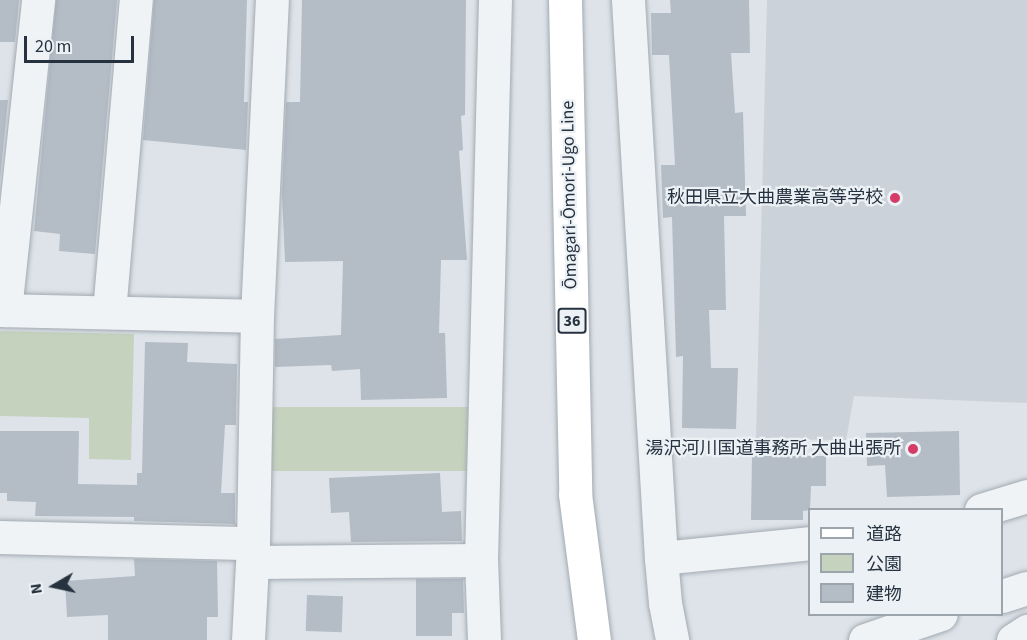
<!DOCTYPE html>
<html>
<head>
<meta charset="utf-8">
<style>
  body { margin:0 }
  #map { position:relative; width:1027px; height:640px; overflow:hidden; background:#dde3e8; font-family:"Source Sans 3","Noto Sans JP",sans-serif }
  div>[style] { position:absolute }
  .built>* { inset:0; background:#cbd2da }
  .green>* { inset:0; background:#c5d2be; transform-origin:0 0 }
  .building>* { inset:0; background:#b4bcc5; transform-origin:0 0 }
  .roads { filter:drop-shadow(0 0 2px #a2aab2) drop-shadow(0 0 2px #a2aab2) }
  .minor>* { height:33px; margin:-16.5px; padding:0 16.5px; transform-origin:16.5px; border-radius:16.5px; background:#f0f3f6 }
  .major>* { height:33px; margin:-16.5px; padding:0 16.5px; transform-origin:16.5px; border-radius:16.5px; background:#fff }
  .dots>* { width:16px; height:16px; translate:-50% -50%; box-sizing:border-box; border:3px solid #ecf1f5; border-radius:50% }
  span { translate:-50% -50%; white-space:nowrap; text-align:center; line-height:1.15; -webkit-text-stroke:4.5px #ecf1f5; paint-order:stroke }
  .shield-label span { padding:2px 4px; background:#ecf1f5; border:2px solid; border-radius:4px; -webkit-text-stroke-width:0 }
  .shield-label { font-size:16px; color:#26323f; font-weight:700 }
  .street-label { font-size:18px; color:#26323f }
  .poi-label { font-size:18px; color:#26323f }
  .right { translate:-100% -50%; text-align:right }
  .legend { position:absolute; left:808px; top:508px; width:195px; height:108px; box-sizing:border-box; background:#ecf1f5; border:2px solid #9da5ac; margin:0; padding:8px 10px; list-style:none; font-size:18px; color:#26323f }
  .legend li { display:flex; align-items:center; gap:12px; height:30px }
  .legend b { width:30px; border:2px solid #9da5ac }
  .north { position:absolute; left:24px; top:556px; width:60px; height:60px; -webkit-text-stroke:4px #ecf1f5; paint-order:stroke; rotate:261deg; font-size:16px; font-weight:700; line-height:24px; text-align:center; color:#26323f }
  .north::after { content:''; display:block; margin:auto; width:21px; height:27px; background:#26323f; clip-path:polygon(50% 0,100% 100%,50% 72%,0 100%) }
  .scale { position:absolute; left:24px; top:36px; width:110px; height:27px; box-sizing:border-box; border:3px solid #26323f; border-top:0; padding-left:8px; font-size:18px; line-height:21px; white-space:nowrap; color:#26323f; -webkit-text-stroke:4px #ecf1f5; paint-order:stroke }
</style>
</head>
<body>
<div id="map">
  <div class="built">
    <i style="clip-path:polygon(767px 0,1027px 0,1027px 403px,854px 396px,846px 440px,756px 439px)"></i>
  </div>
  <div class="green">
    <i style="clip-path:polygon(0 331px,134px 334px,131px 460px,89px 459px,89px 418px,0 416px)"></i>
    <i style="left:264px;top:407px;width:205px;height:64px"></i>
  </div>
  <div class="building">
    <i style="clip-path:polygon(0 0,19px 0,15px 42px,0 42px)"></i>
    <i style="clip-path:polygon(56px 0,117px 0,95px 254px,59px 251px,60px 234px,34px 231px)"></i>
    <i style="clip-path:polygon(154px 0,247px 0,244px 102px,248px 102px,246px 150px,143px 140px)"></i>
    <i style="clip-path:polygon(302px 0,466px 0,465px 115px,461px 116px,463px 150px,459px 151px,467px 260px,441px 260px,439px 333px,445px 333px,447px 398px,361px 400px,360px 369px,332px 371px,331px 365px,275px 367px,275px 339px,341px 335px,343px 261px,285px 262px,282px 193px,286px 102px,300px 102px)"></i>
    <i style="clip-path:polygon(670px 0,749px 0,750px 53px,731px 53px,735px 113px,743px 112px,746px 216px,724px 216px,726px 310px,709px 310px,711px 368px,738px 368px,736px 429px,682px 428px,683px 356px,676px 357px,672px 217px,663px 218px,661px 165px,675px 165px,669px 55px,652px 55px,651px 13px,671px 13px)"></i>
    <i style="clip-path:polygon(0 100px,8px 100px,0 180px)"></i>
    <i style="clip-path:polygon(145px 342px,188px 343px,187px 362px,237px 364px,236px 425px,225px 425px,221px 493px,235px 493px,235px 524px,134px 521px,134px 517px,35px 516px,36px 502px,7px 501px,7px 493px,0 493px,0 431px,79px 431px,78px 484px,137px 485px,137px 473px,142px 473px)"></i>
    <i style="clip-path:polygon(959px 431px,960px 495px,887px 497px,885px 465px,867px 466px,866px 433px)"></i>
    <i style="clip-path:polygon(752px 456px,826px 456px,826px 486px,811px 486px,810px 510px,803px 511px,803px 520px,751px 520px)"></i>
    <i style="clip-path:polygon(440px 473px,442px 512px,461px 511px,462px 541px,351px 542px,349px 512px,331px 513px,329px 478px)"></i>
    <i style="clip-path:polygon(134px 559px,217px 561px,218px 617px,207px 617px,207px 640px,108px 640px,108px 615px,67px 617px,65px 581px,135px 576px)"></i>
    <i style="clip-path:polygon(416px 579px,463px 579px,464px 613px,452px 613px,452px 636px,416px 636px)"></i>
    <i style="left:307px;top:595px;width:36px;height:36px;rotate:2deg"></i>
  </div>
  <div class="roads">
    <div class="minor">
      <i style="left:628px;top:0;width:559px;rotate:86.62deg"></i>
      <i style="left:661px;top:558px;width:45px;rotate:84.9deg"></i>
      <i style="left:665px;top:603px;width:38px;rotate:79deg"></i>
      <i style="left:0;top:310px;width:257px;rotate:1.3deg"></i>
      <i style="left:5px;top:310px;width:312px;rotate:-83.9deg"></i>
      <i style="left:109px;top:312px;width:313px;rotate:-85.1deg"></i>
      <i style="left:981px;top:510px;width:48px;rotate:-16.9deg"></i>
      <i style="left:0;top:537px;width:253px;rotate:1.4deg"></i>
      <i style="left:661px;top:558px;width:150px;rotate:-5.7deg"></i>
      <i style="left:253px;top:562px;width:228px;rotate:-0.5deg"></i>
      <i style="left:1002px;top:596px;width:26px;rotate:-18deg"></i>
      <i style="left:248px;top:640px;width:97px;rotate:-87deg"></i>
      <i style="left:253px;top:543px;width:227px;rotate:-89deg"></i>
      <i style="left:257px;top:316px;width:316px;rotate:-87.3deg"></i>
      <i style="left:484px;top:640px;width:80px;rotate:-92.1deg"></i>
      <i style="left:481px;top:560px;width:560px;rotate:-88.57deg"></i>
      <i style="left:865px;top:640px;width:80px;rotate:-18.9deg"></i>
      <i style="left:1013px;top:640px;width:17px;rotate:-33deg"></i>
    </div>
    <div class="major">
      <i style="left:565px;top:0;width:494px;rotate:88.8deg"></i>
      <i style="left:575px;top:494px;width:147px;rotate:82.6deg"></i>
    </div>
  </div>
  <div class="dots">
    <i style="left:895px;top:198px;background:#d43b66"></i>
    <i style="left:913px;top:449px;background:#d43b66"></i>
  </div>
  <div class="shield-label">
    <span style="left:572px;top:321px">36</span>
  </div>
  <div class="street-label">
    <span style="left:570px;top:195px;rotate:-91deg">Ōmagari-Ōmori-Ugo Line</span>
  </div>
  <div class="poi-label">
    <span class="right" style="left:883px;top:198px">秋田県立大曲農業高等学校</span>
    <span class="right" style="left:901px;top:449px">湯沢河川国道事務所 大曲出張所</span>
  </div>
  <ul class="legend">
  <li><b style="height:8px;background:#fff"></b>道路</li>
  <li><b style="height:16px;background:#c5d2be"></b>公園</li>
  <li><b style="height:16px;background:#b4bcc5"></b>建物</li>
  </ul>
  <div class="north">N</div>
  <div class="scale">20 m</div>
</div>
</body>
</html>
